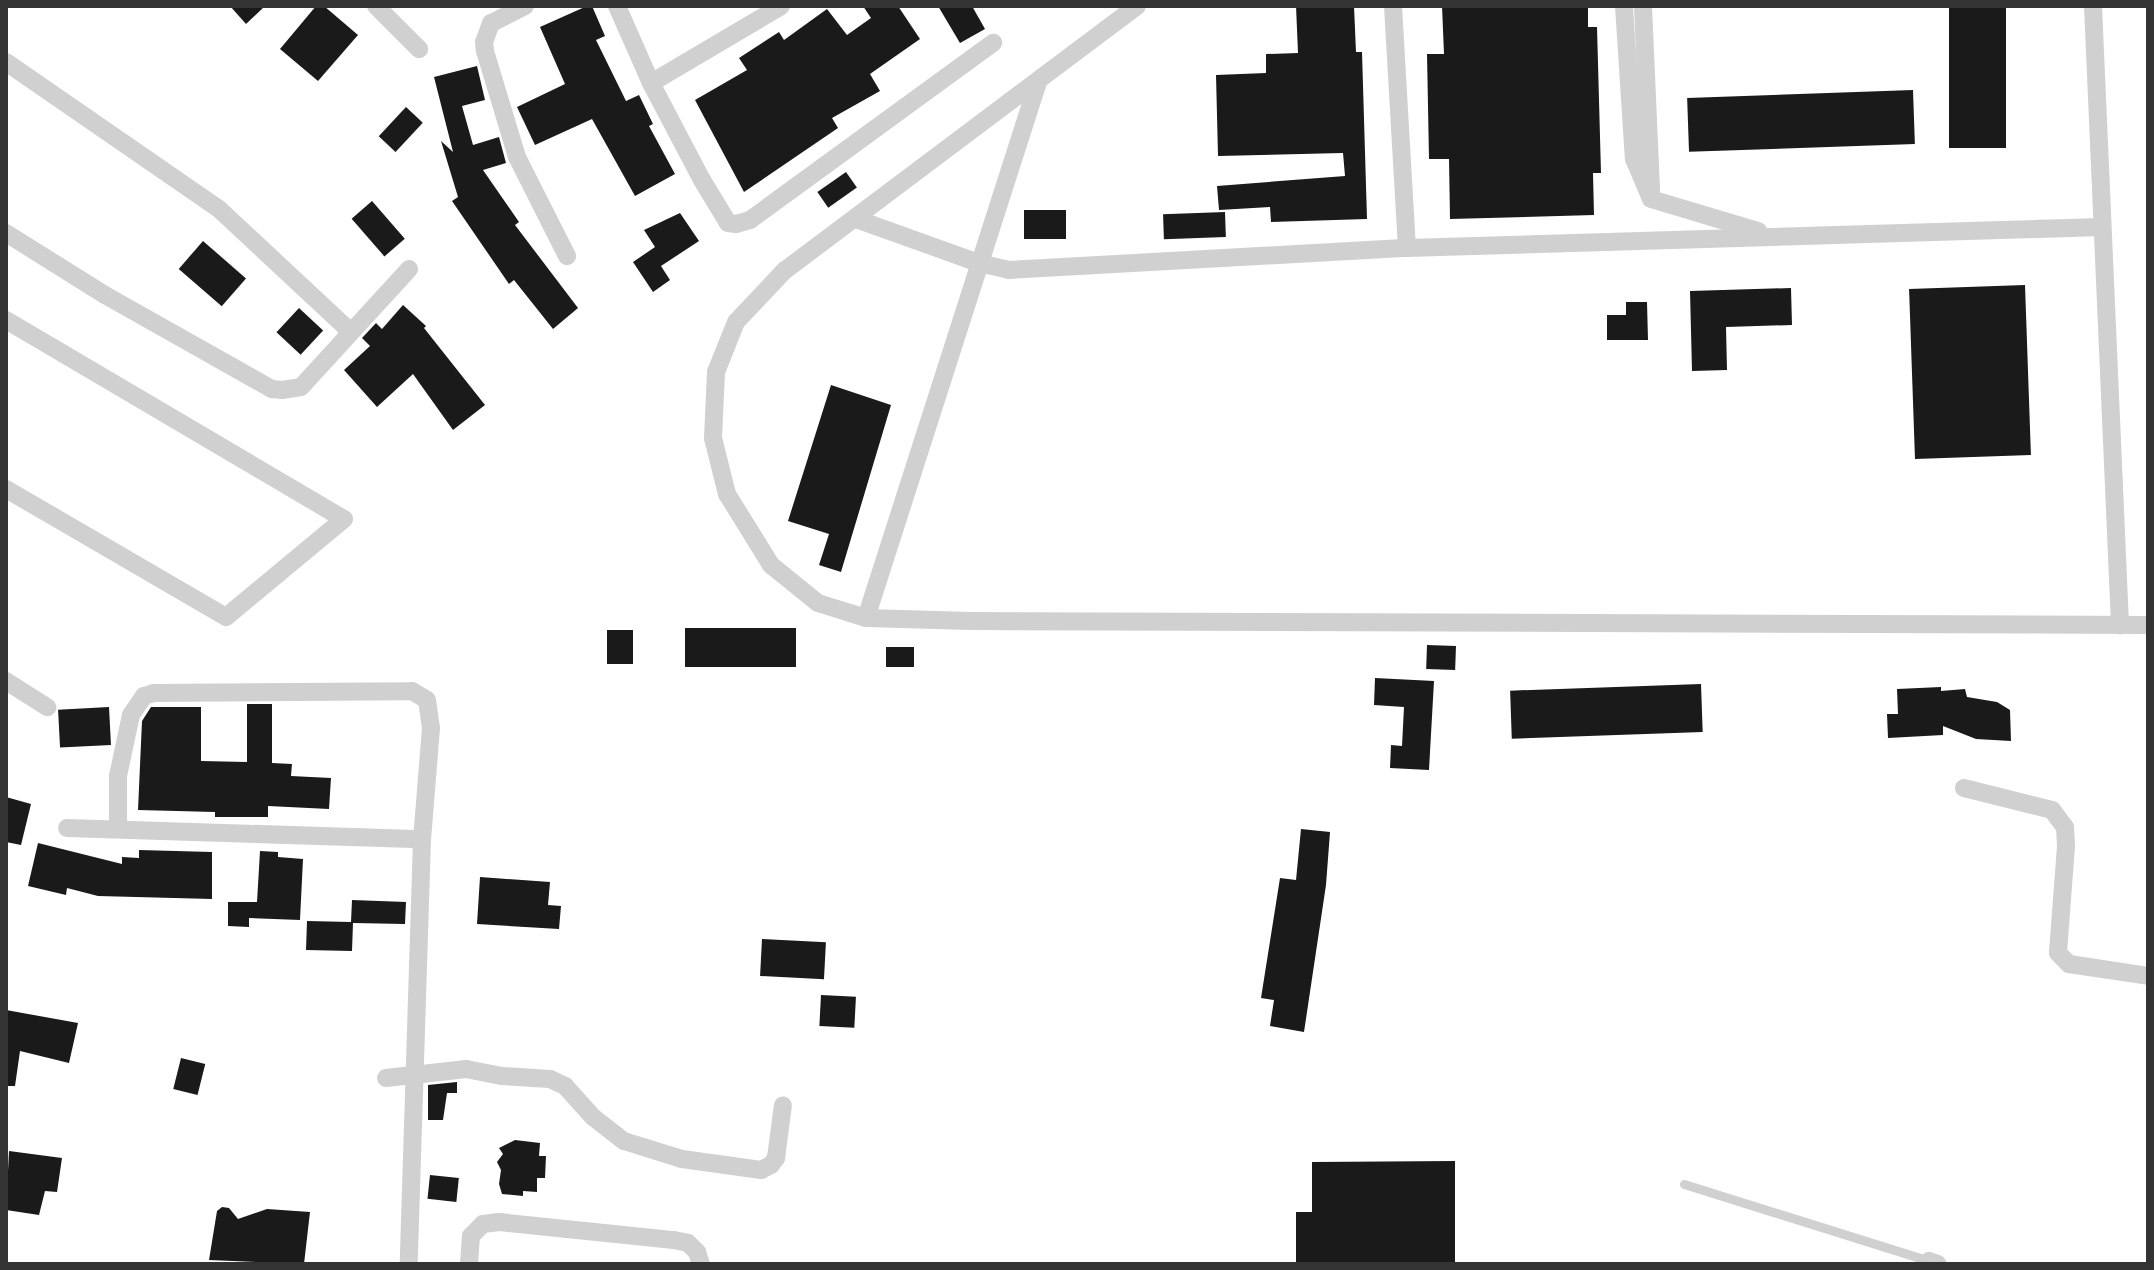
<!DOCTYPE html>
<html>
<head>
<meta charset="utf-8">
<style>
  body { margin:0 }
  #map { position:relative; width:2154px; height:1270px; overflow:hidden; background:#fff; font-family:Ubuntu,sans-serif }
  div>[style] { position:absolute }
  .building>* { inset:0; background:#1a1a1a; transform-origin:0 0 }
  .lane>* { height:9px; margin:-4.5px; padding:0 4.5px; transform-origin:4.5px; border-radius:4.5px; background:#d0d0d0 }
  .street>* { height:18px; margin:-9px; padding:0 9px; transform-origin:9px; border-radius:9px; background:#d0d0d0 }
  span { translate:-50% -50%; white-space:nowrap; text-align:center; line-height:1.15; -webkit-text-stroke:8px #fff; paint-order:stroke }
  .frame { position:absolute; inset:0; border:8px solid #333; pointer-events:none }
</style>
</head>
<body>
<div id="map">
  <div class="building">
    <i style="clip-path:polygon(230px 6px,265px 6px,246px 24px)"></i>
    <i style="clip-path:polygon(316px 6px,324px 6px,358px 35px,318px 81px,280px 49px)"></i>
    <i style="clip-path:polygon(587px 6px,592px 6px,605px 36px,596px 40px,626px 101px,639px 95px,653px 124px,649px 126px,675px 174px,635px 196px,592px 119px,535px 145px,517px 107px,565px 84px,540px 27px)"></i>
    <i style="clip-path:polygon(863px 6px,898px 6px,920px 39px,870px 74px,880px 91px,832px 118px,838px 128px,744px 192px,695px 100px,747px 70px,739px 58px,779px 32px,784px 40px,827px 9px,847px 35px,871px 18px)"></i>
    <i style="clip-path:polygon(938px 6px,972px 6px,985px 29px,960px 43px)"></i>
    <i style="clip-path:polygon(1296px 6px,1354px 6px,1356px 52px,1362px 52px,1367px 219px,1271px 222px,1270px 207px,1219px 210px,1217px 186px,1345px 176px,1343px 153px,1218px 156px,1216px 75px,1266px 73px,1266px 54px,1298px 53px)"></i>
    <i style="clip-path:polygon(1442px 6px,1588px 6px,1588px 27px,1597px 27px,1601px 173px,1593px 173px,1594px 215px,1450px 219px,1449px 159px,1429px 159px,1427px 54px,1444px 54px)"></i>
    <i style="left:1949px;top:6px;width:57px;height:142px"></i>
    <i style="clip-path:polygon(477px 66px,485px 100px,462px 106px,473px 145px,499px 137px,506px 163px,483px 170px,519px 222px,515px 225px,578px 308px,553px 329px,514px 280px,509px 284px,452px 201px,458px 197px,441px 141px,453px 152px,434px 77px)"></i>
    <i style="left:1913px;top:90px;width:54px;height:226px;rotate:88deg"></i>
    <i style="left:406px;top:107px;width:23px;height:40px;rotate:43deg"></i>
    <i style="left:846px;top:172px;width:19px;height:35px;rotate:55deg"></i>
    <i style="left:372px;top:201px;width:50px;height:27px;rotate:49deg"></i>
    <i style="left:1024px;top:210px;width:42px;height:29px"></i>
    <i style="left:1225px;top:212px;width:25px;height:62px;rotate:88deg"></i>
    <i style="clip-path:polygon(680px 213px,699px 241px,661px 266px,670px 280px,653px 292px,633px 262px,655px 247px,644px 230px)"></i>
    <i style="left:203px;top:241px;width:57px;height:37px;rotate:41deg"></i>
    <i style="left:2025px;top:285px;width:170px;height:116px;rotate:88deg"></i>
    <i style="clip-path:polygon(1791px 288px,1792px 325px,1726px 327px,1727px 370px,1692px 371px,1690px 291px)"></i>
    <i style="clip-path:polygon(1626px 302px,1647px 302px,1648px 340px,1607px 340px,1607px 315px,1626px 315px)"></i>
    <i style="clip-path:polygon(403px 305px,426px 326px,424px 328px,485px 405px,453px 430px,413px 374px,377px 407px,344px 370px,370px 346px,362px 338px,376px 323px,382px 329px)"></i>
    <i style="left:299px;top:308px;width:33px;height:33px;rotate:43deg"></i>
    <i style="clip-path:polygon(831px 385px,891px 405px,841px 572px,819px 565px,829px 534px,788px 521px)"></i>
    <i style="left:796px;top:628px;width:39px;height:111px;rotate:90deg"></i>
    <i style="left:607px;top:630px;width:26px;height:34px"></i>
    <i style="left:1427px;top:645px;width:29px;height:24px;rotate:2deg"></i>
    <i style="left:886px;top:647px;width:28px;height:20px"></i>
    <i style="clip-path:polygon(1375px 678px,1434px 681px,1429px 770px,1390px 768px,1391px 745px,1402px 746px,1404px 707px,1374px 705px)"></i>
    <i style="left:1701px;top:684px;width:48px;height:191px;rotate:88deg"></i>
    <i style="clip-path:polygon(1941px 687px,1941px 691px,1965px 689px,1967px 697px,1997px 702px,2010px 710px,2011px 741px,1976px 739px,1943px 726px,1943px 735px,1888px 738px,1887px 714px,1898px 714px,1897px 689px)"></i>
    <i style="clip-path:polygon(247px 704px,272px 704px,272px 763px,292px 764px,291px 776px,331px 778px,329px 809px,268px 806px,268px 817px,215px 817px,215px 812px,138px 810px,142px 721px,151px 707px,201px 707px,201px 761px,247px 762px)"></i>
    <i style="left:109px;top:707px;width:38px;height:51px;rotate:87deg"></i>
    <i style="clip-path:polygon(6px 797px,31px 804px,21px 845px,6px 842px)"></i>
    <i style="clip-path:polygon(1301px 829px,1330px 832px,1326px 885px,1304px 1032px,1270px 1026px,1274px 1000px,1261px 998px,1280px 878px,1296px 880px)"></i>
    <i style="clip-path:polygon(38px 843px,122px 864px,122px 857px,139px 858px,139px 850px,212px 852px,212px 899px,98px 896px,67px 888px,66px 895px,28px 886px)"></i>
    <i style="clip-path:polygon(260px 851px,278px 852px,278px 857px,303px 859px,300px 920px,249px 918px,249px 927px,228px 926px,228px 902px,257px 902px)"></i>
    <i style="clip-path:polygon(480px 877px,550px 882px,548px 905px,561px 906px,559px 929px,477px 924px)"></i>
    <i style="clip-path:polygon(352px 900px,406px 902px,405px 924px,353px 923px,352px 951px,306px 950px,307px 921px,351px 922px)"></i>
    <i style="left:762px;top:939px;width:64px;height:37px;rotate:3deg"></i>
    <i style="left:821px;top:995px;width:35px;height:31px;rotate:3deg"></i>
    <i style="clip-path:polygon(6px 1010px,78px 1023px,69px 1063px,20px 1051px,15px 1086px,6px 1086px)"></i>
    <i style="left:181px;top:1058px;width:25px;height:32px;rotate:14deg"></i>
    <i style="clip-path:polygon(457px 1082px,457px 1093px,447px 1093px,443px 1120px,428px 1120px,428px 1085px)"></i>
    <i style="clip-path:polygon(515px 1140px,540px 1143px,539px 1156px,546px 1156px,545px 1178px,537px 1178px,537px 1192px,523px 1191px,523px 1196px,502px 1194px,499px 1184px,501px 1170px,497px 1162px,503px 1154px,499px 1148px)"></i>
    <i style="clip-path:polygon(9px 1151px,62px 1158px,57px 1192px,45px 1191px,39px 1215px,6px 1210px)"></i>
    <i style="clip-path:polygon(1455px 1161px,1455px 1264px,1296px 1264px,1296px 1212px,1312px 1212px,1312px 1162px)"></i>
    <i style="left:430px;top:1175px;width:29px;height:24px;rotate:6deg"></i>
    <i style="clip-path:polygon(222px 1207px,229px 1208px,238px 1219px,267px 1209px,310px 1212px,304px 1264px,209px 1260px,217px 1211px)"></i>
  </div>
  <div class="lane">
    <i style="left:1684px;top:1184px;width:257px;rotate:17.4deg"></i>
  </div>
  <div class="street">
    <i style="left:376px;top:6px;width:61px;rotate:45deg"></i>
    <i style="left:525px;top:6px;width:38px;rotate:153deg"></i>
    <i style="left:491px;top:23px;width:20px;rotate:110deg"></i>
    <i style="left:484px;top:42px;width:9px;rotate:84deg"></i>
    <i style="left:485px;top:51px;width:111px;rotate:73.2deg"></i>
    <i style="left:517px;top:157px;width:111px;rotate:63.2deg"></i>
    <i style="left:617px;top:6px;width:84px;rotate:66.2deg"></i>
    <i style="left:651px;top:83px;width:110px;rotate:62.3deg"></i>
    <i style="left:702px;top:180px;width:50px;rotate:58.8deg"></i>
    <i style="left:728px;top:223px;width:8px;rotate:7deg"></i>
    <i style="left:736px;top:224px;width:15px;rotate:-16deg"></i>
    <i style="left:750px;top:220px;width:301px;rotate:-36.1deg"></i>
    <i style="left:1137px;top:6px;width:440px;rotate:143.1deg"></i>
    <i style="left:785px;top:270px;width:71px;rotate:133.3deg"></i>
    <i style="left:736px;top:322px;width:54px;rotate:111.8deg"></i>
    <i style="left:716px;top:372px;width:66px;rotate:92.6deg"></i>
    <i style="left:713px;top:438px;width:58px;rotate:76deg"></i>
    <i style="left:727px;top:494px;width:84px;rotate:58.2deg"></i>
    <i style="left:771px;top:565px;width:60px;rotate:39deg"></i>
    <i style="left:818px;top:603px;width:50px;rotate:17.4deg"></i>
    <i style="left:866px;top:618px;width:105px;rotate:1.6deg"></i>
    <i style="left:971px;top:621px;width:1177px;rotate:0.19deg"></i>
    <i style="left:1393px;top:6px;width:242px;rotate:86.7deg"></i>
    <i style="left:1624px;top:6px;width:153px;rotate:86.3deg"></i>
    <i style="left:1634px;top:159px;width:43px;rotate:67deg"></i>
    <i style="left:1651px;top:199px;width:112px;rotate:16.7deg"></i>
    <i style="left:1643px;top:6px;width:185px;rotate:87.5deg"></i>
    <i style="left:2093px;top:6px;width:620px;rotate:87.5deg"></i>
    <i style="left:6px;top:62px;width:259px;rotate:34.6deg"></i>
    <i style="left:219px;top:209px;width:180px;rotate:43deg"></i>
    <i style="left:651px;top:83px;width:151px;rotate:-30.6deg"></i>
    <i style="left:856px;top:219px;width:131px;rotate:19.7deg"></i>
    <i style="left:979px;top:263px;width:31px;rotate:13deg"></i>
    <i style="left:1009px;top:270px;width:399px;rotate:-3.2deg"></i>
    <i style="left:1407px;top:248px;width:695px;rotate:-1.73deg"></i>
    <i style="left:6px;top:233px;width:117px;rotate:32.1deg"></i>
    <i style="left:105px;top:295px;width:192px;rotate:29.4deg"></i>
    <i style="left:272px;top:389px;width:10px;rotate:6deg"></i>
    <i style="left:282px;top:390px;width:19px;rotate:-9deg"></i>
    <i style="left:301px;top:387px;width:160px;rotate:-47.5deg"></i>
    <i style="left:6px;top:320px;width:392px;rotate:30.5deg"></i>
    <i style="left:344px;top:519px;width:153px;rotate:140.3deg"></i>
    <i style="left:226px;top:617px;width:255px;rotate:-149.8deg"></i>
    <i style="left:866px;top:618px;width:563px;rotate:-72.21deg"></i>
    <i style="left:6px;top:681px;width:49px;rotate:32.4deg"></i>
    <i style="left:1964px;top:788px;width:91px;rotate:14deg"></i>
    <i style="left:2052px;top:810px;width:21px;rotate:53deg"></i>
    <i style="left:2065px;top:827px;width:19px;rotate:87deg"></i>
    <i style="left:2066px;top:846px;width:107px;rotate:94.3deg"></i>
    <i style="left:2058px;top:953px;width:16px;rotate:45deg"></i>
    <i style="left:2069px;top:964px;width:80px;rotate:8.6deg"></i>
    <i style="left:67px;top:828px;width:355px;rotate:1.8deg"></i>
    <i style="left:118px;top:829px;width:53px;rotate:-90deg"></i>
    <i style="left:118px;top:776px;width:62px;rotate:-78deg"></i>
    <i style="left:131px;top:715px;width:23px;rotate:-56deg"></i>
    <i style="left:144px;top:696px;width:10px;rotate:-17deg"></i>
    <i style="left:154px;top:693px;width:258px;rotate:-0.4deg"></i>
    <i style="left:412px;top:691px;width:17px;rotate:31deg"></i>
    <i style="left:427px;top:700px;width:28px;rotate:82deg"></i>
    <i style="left:431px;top:728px;width:111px;rotate:94.6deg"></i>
    <i style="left:422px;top:839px;width:425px;rotate:91.8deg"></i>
    <i style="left:386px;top:1078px;width:81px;rotate:-6.4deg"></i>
    <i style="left:466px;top:1069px;width:37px;rotate:11deg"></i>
    <i style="left:502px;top:1076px;width:48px;rotate:3.6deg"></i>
    <i style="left:550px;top:1079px;width:17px;rotate:25deg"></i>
    <i style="left:565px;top:1086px;width:42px;rotate:47.9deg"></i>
    <i style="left:593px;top:1117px;width:39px;rotate:38deg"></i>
    <i style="left:624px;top:1141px;width:61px;rotate:17.2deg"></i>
    <i style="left:682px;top:1159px;width:80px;rotate:7.9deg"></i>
    <i style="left:761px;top:1170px;width:11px;rotate:-27deg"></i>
    <i style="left:771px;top:1165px;width:9px;rotate:-54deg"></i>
    <i style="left:776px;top:1158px;width:53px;rotate:-82.5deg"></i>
    <i style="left:469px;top:1264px;width:28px;rotate:-86deg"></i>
    <i style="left:471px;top:1236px;width:17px;rotate:-45deg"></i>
    <i style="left:483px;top:1224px;width:16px;rotate:-7deg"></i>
    <i style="left:499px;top:1222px;width:176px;rotate:5.9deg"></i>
    <i style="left:674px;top:1240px;width:14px;rotate:12deg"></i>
    <i style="left:688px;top:1243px;width:13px;rotate:45deg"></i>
    <i style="left:697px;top:1252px;width:13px;rotate:72deg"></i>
    <i style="left:1929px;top:1264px;width:3px;rotate:-90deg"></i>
    <i style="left:1929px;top:1261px;width:9px;rotate:18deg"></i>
  </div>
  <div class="frame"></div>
</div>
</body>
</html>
